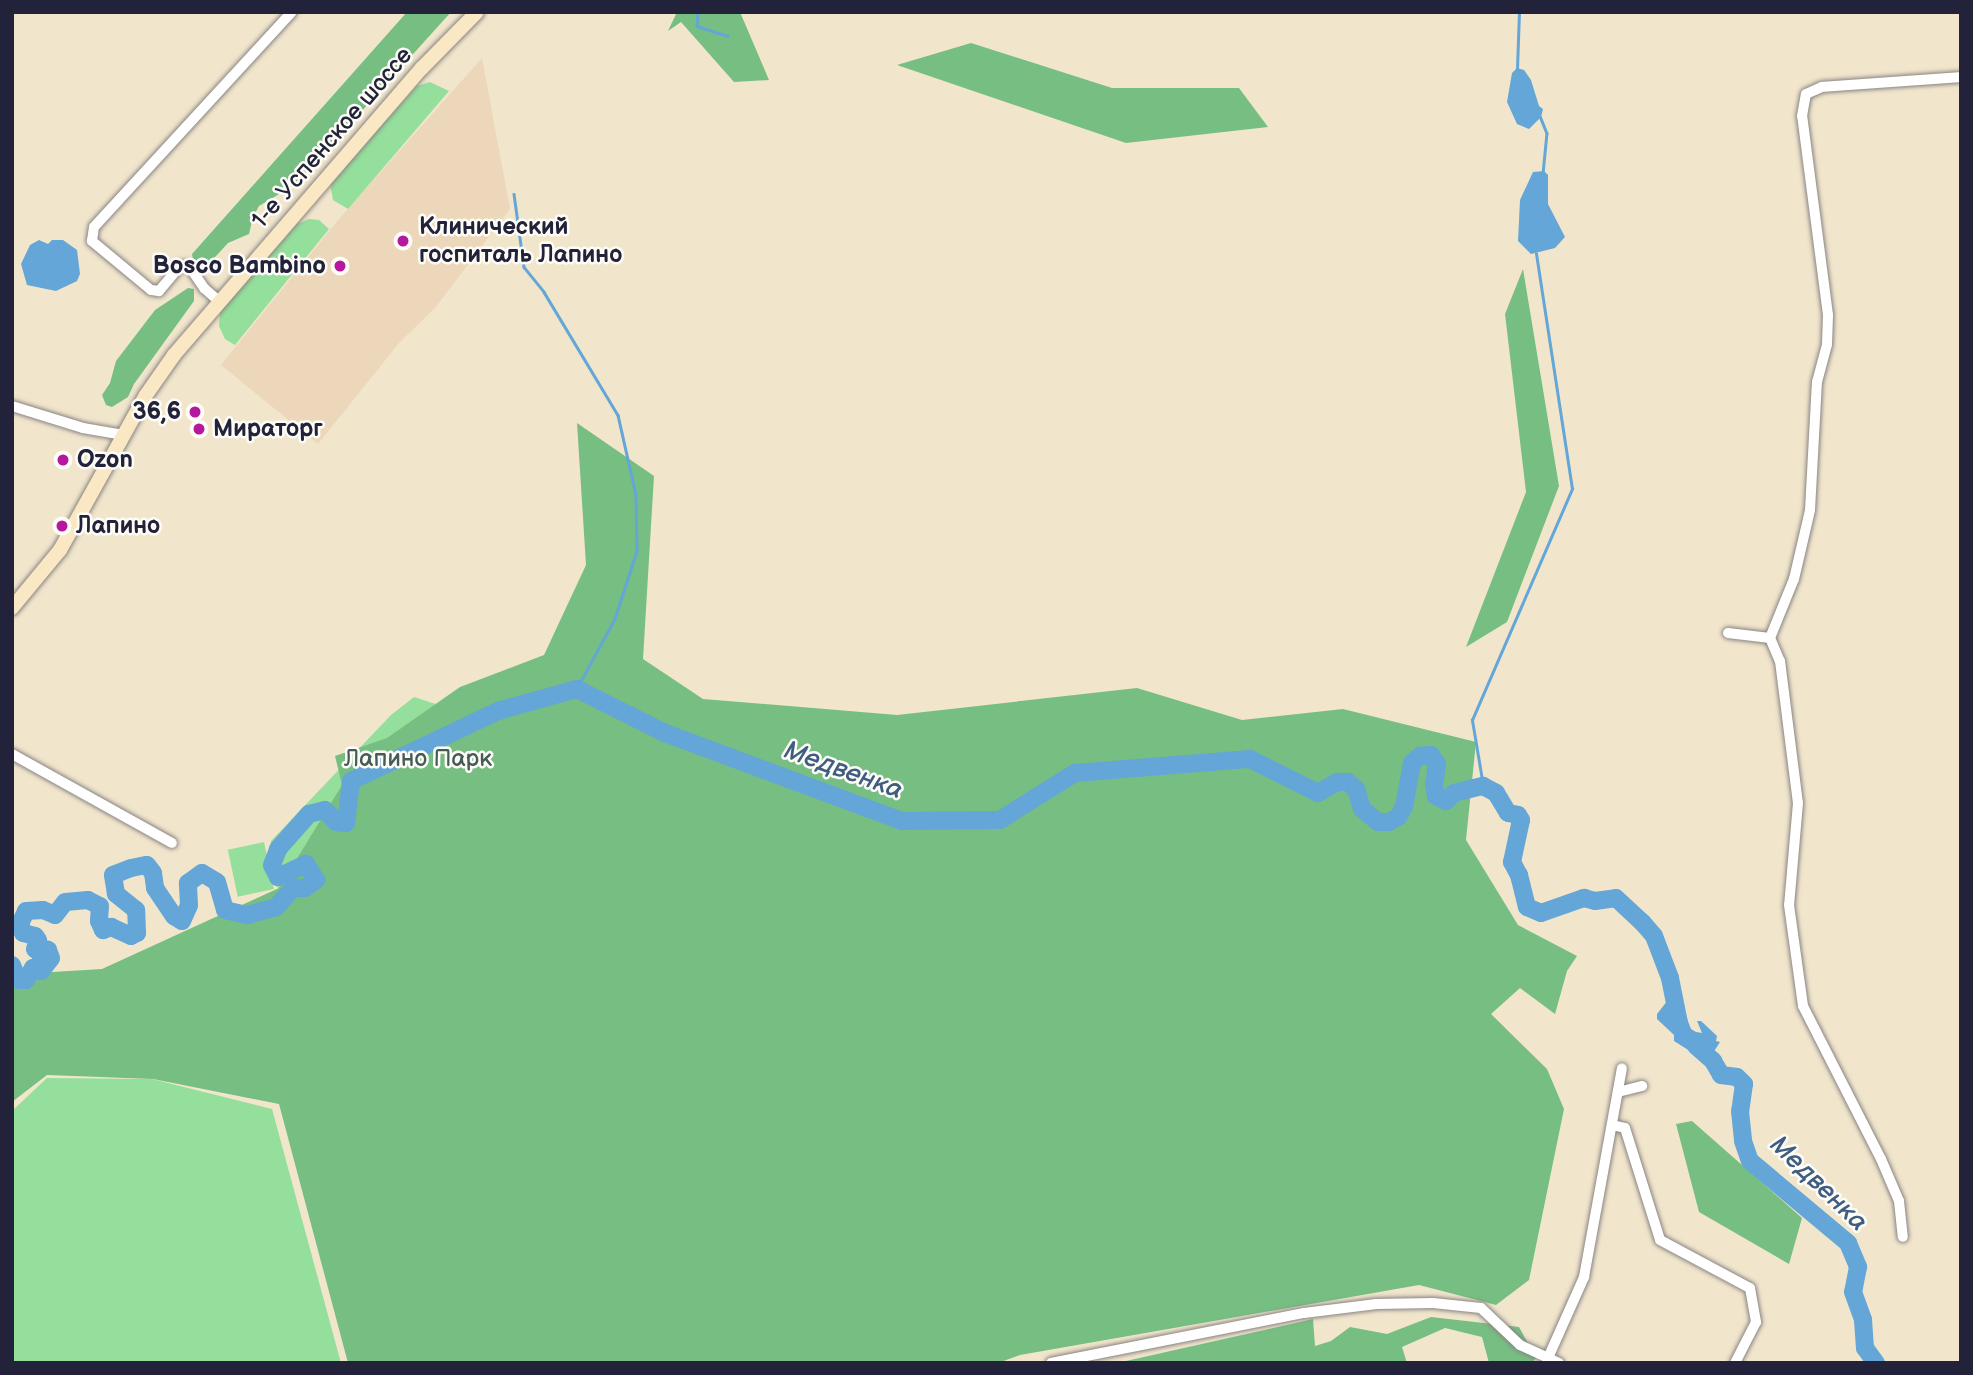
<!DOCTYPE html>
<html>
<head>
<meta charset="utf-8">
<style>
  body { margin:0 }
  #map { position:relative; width:1973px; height:1375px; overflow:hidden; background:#f1e6cc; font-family:"Balsamiq Sans",sans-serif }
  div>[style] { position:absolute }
  .built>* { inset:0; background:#ecd7ba }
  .green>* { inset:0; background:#94df9b; transform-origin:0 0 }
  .forest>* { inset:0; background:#77be83 }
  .water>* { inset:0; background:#63a6d7 }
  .stream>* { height:2.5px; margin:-1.25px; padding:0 1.25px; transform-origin:1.25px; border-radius:1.25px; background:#63a6d7 }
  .river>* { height:18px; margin:-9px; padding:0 9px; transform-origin:9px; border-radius:9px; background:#63a6d7 }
  .roads { filter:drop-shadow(0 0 2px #8a8484) drop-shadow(0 0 2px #8a8484) }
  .street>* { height:10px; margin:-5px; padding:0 5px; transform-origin:5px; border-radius:5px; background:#fff }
  .secondary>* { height:14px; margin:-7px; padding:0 7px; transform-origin:7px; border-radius:7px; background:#fae7c3 }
  .dots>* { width:19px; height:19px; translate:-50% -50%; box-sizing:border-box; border:4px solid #fdfcf7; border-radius:50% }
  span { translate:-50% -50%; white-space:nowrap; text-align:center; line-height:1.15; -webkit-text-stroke:5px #fdfcf7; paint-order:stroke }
  .street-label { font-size:24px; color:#22223b }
  .poi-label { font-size:24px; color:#22223b; font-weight:700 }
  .left { translate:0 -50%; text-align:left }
  .right { translate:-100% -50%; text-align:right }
  .park-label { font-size:24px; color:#445b58 }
  .water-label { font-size:26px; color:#3f5d81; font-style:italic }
  .frame { position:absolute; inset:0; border:14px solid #22223b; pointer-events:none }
</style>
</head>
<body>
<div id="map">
  <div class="built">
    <i style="clip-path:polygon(482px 58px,510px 209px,435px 308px,399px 343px,318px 444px,221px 365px,338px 220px)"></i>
  </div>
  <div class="green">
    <i style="clip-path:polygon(430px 82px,449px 91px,348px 209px,333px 200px,330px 184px,337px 175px,417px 86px)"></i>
    <i style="clip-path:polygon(309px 219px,319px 220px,329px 229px,235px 345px,225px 339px,219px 326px,220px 312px,297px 224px)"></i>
    <i style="clip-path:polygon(414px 697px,448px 708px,301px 909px,276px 886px,269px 860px,271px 841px,391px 715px)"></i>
    <i style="left:264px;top:842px;width:48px;height:37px;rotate:78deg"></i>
    <i style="clip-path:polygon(47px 1078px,152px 1079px,272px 1109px,341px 1363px,12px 1363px,12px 1111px)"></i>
  </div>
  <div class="forest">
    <i style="clip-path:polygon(407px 12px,451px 12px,296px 184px,259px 206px,253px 217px,249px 234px,228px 243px,205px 268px,194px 265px,192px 254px)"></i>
    <i style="clip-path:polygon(677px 12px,740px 12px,769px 80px,734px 82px,681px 22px,668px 31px)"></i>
    <i style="clip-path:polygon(971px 43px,1112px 88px,1239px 88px,1268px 127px,1126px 143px,897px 65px)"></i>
    <i style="clip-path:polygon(1523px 269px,1559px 486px,1507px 622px,1466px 647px,1526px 492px,1505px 314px)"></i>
    <i style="clip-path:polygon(188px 288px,194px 289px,194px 301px,134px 384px,128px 397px,112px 407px,106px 405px,102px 395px,110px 383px,116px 361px,155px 310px)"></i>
    <i style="clip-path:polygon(577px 423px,654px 476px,643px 659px,703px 699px,897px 715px,1137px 688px,1242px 720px,1343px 709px,1476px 742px,1466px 840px,1518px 925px,1577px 956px,1567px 971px,1555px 1014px,1520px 988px,1491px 1014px,1547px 1069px,1564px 1109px,1529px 1280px,1496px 1305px,1419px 1285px,1020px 1355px,998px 1363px,348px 1363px,279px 1104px,153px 1079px,47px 1075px,12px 1102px,12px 978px,36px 973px,102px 969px,279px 888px,342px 785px,335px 756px,387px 738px,460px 687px,544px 655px,586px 565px)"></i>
    <i style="clip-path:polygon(1692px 1121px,1802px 1218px,1789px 1264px,1699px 1212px,1676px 1124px)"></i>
    <i style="clip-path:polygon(1431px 1317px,1519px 1327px,1536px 1358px,1532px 1363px,1489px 1363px,1482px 1337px,1445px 1328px,1402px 1347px,1407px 1363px,1117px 1363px,1313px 1319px,1315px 1346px,1331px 1341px,1350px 1327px,1387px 1334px)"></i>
  </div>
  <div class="water">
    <i style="clip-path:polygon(1517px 68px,1524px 70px,1531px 80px,1539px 106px,1543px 109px,1541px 117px,1529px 129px,1517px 124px,1507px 102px,1512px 73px)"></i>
    <i style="clip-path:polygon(1544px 171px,1548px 175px,1548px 204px,1565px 237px,1555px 248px,1531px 254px,1518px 241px,1520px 200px,1533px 172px)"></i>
    <i style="clip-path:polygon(39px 240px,48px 244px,52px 240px,63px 240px,77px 250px,80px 274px,77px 281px,56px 291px,27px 285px,21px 264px,30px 245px)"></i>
    <i style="clip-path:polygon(1668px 1000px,1681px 1003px,1691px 1029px,1696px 1032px,1702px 1033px,1697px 1021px,1701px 1021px,1717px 1036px,1716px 1041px,1720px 1042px,1713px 1053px,1713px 1061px,1704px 1054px,1693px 1053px,1674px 1041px,1674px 1035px,1657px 1019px,1657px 1014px)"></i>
  </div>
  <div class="stream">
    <i style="left:698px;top:12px;width:14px;rotate:94deg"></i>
    <i style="left:697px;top:26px;width:32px;rotate:18deg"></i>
    <i style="left:1517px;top:69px;width:57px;rotate:-88deg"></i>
    <i style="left:1540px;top:116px;width:18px;rotate:68deg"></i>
    <i style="left:1547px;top:133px;width:41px;rotate:95.6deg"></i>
    <i style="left:514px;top:194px;width:74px;rotate:82.2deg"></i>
    <i style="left:524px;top:267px;width:32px;rotate:51deg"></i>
    <i style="left:544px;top:292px;width:144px;rotate:59deg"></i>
    <i style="left:618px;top:415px;width:82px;rotate:77.3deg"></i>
    <i style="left:636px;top:495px;width:56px;rotate:89deg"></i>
    <i style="left:637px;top:551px;width:71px;rotate:107.9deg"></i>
    <i style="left:615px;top:619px;width:80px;rotate:118.5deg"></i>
    <i style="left:1483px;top:786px;width:67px;rotate:-99.5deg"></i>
    <i style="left:1472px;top:720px;width:252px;rotate:-66.6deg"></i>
    <i style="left:1572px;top:489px;width:238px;rotate:-98.7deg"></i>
  </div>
  <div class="river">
    <i style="left:12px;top:965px;width:16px;rotate:68deg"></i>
    <i style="left:18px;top:980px;width:8px"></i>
    <i style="left:26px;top:980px;width:14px;rotate:-60deg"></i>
    <i style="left:33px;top:968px;width:9px;rotate:21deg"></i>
    <i style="left:41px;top:971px;width:16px;rotate:-52deg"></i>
    <i style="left:51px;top:958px;width:9px;rotate:-111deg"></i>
    <i style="left:48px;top:950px;width:9px;rotate:159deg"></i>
    <i style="left:40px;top:953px;width:6px;rotate:-141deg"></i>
    <i style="left:35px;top:949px;width:9px;rotate:-72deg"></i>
    <i style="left:38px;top:940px;width:5px;rotate:-127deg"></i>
    <i style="left:35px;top:936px;width:12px;rotate:-166deg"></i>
    <i style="left:23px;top:933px;width:9px;rotate:-108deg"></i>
    <i style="left:20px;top:924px;width:14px;rotate:-65deg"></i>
    <i style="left:26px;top:911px;width:17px;rotate:-3deg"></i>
    <i style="left:43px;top:910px;width:13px;rotate:23deg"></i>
    <i style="left:55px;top:915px;width:16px;rotate:-52deg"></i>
    <i style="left:65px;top:902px;width:23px;rotate:-5deg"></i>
    <i style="left:88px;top:900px;width:13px;rotate:27deg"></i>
    <i style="left:100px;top:906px;width:15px;rotate:94deg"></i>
    <i style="left:99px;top:921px;width:10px;rotate:66deg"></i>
    <i style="left:103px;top:930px;width:9px;rotate:-21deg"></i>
    <i style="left:111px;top:927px;width:22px;rotate:24deg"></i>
    <i style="left:131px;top:936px;width:7px;rotate:-27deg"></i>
    <i style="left:137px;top:933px;width:23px;rotate:-92deg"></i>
    <i style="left:136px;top:910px;width:26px;rotate:-141deg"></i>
    <i style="left:116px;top:894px;width:19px;rotate:-99deg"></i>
    <i style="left:113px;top:875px;width:19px;rotate:-21deg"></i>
    <i style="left:131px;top:868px;width:16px;rotate:-11deg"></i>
    <i style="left:147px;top:865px;width:10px;rotate:53deg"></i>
    <i style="left:153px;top:873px;width:15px;rotate:82deg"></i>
    <i style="left:155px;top:888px;width:34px;rotate:56deg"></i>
    <i style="left:174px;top:916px;width:9px;rotate:32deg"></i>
    <i style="left:182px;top:921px;width:17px;rotate:-66deg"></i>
    <i style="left:189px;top:905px;width:22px;rotate:-93deg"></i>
    <i style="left:188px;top:883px;width:17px;rotate:-36deg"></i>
    <i style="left:202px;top:873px;width:17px;rotate:31deg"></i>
    <i style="left:217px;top:882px;width:29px;rotate:74deg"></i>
    <i style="left:225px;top:910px;width:23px;rotate:13deg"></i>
    <i style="left:247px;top:915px;width:30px;rotate:-15deg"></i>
    <i style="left:276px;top:907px;width:26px;rotate:-47deg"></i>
    <i style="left:294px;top:888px;width:11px"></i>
    <i style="left:305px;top:888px;width:14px;rotate:-36deg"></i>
    <i style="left:316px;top:880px;width:19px;rotate:-122deg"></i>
    <i style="left:306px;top:864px;width:31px;rotate:155deg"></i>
    <i style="left:278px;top:877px;width:13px;rotate:-117deg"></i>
    <i style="left:272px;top:865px;width:17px;rotate:-69deg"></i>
    <i style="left:278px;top:849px;width:47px;rotate:-48.5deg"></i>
    <i style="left:309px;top:814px;width:16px;rotate:-14deg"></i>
    <i style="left:325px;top:810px;width:16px;rotate:47deg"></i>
    <i style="left:336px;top:822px;width:10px;rotate:6deg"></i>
    <i style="left:346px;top:823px;width:42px;rotate:-83.2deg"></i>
    <i style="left:351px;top:781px;width:163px;rotate:-25.5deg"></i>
    <i style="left:498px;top:711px;width:82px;rotate:-15.6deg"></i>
    <i style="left:577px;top:689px;width:98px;rotate:26.6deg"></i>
    <i style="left:665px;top:733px;width:253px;rotate:20.4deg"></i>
    <i style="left:902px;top:821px;width:98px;rotate:-0.6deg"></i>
    <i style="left:1000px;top:820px;width:89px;rotate:-32.1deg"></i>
    <i style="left:1075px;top:773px;width:176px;rotate:-4.6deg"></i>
    <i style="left:1250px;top:759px;width:76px;rotate:26.6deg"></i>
    <i style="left:1318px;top:793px;width:22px;rotate:-30deg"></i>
    <i style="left:1337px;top:782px;width:11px"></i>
    <i style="left:1348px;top:782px;width:11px;rotate:41deg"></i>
    <i style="left:1356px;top:789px;width:21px;rotate:73deg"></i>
    <i style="left:1362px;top:809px;width:21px;rotate:39deg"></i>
    <i style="left:1378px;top:822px;width:11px"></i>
    <i style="left:1389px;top:822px;width:10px;rotate:-29deg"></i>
    <i style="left:1398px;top:817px;width:12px;rotate:-59deg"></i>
    <i style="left:1404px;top:807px;width:45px;rotate:-79.7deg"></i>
    <i style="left:1412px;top:763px;width:11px;rotate:-41deg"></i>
    <i style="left:1420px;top:756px;width:11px;rotate:-5deg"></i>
    <i style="left:1431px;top:755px;width:11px;rotate:56deg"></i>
    <i style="left:1437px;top:764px;width:21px;rotate:98deg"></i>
    <i style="left:1434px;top:785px;width:11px;rotate:80deg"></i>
    <i style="left:1436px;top:796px;width:11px;rotate:27deg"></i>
    <i style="left:1446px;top:801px;width:11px;rotate:-45deg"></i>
    <i style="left:1454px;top:793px;width:30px;rotate:-14deg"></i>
    <i style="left:1483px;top:786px;width:15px;rotate:28deg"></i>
    <i style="left:1496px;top:793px;width:23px;rotate:59deg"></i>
    <i style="left:1508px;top:813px;width:10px;rotate:11deg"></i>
    <i style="left:1518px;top:815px;width:6px;rotate:59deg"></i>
    <i style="left:1521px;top:820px;width:43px;rotate:102.1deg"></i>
    <i style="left:1512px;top:862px;width:15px;rotate:62deg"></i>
    <i style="left:1519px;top:875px;width:33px;rotate:76deg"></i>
    <i style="left:1527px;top:907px;width:15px;rotate:23deg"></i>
    <i style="left:1541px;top:913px;width:46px;rotate:-19.2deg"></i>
    <i style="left:1584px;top:898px;width:11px;rotate:15deg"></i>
    <i style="left:1595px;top:901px;width:21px;rotate:-8deg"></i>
    <i style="left:1616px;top:898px;width:35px;rotate:43deg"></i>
    <i style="left:1642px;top:922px;width:18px;rotate:49deg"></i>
    <i style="left:1654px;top:936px;width:45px;rotate:69.1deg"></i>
    <i style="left:1670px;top:978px;width:46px;rotate:78.7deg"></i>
    <i style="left:1696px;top:1046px;width:23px;rotate:41deg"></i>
    <i style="left:1713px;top:1061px;width:16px;rotate:60deg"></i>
    <i style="left:1721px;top:1075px;width:16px;rotate:7deg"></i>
    <i style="left:1737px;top:1077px;width:10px;rotate:45deg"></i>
    <i style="left:1744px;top:1084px;width:27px;rotate:98deg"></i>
    <i style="left:1740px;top:1111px;width:30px;rotate:84deg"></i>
    <i style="left:1743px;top:1141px;width:21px;rotate:71deg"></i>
    <i style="left:1750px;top:1161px;width:128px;rotate:39.9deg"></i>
    <i style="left:1848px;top:1243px;width:26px;rotate:67deg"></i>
    <i style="left:1858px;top:1267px;width:25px;rotate:101deg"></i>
    <i style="left:1853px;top:1292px;width:30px;rotate:70deg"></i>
    <i style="left:1863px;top:1320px;width:28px;rotate:86deg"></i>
    <i style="left:1865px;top:1348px;width:19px;rotate:54deg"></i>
  </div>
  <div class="roads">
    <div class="street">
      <i style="left:220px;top:302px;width:21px;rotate:-139deg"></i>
      <i style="left:204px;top:288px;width:27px;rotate:-124deg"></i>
      <i style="left:189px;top:266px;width:9px;rotate:180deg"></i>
      <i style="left:180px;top:266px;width:33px;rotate:130deg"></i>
      <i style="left:159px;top:291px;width:8px;rotate:-173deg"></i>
      <i style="left:151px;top:290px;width:77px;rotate:-140.3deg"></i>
      <i style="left:92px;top:241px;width:14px;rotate:-82deg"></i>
      <i style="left:94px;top:227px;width:292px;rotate:-47.4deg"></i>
      <i style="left:12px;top:406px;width:74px;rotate:17.2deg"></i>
      <i style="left:83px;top:428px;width:41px;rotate:9.9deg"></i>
      <i style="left:1728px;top:633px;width:42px;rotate:6.8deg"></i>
      <i style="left:1770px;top:638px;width:64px;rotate:-67.9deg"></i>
      <i style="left:1794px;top:579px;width:71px;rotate:-76.9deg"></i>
      <i style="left:1810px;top:510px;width:128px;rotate:-86.9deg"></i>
      <i style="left:1817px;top:382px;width:39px;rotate:-75deg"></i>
      <i style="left:1827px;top:344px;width:29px;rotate:-88deg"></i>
      <i style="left:1828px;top:315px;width:201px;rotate:-97.4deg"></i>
      <i style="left:1802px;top:116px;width:22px;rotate:-80deg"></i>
      <i style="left:1806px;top:94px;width:17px;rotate:-24deg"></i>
      <i style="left:1822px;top:87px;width:139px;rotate:-4.1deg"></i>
      <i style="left:1770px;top:638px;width:25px;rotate:67deg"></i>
      <i style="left:1780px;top:661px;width:143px;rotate:82.8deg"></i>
      <i style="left:1798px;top:803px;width:102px;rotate:95deg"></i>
      <i style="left:1789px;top:905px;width:102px;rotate:82.1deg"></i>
      <i style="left:1803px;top:1006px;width:172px;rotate:63deg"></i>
      <i style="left:1881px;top:1159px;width:46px;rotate:66.8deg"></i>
      <i style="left:1899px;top:1201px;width:36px;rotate:84deg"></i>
      <i style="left:12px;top:754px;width:183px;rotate:29.1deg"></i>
      <i style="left:1618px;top:1092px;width:25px;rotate:-14deg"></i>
      <i style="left:1612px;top:1125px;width:13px;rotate:13deg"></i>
      <i style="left:1625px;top:1128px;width:117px;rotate:72.6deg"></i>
      <i style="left:1660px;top:1240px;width:102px;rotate:28.1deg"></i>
      <i style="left:1750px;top:1288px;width:35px;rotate:80deg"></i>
      <i style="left:1756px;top:1322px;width:46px;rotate:117.1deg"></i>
      <i style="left:1548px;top:1358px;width:89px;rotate:-66deg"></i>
      <i style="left:1584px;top:1277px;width:212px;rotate:-79.7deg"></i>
      <i style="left:1051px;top:1363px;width:258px;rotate:-11.2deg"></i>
      <i style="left:1304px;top:1313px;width:73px;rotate:-7.1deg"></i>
      <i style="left:1376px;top:1304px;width:57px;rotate:-1deg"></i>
      <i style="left:1433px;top:1303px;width:48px;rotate:5.9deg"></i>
      <i style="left:1481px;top:1308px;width:54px;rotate:43.5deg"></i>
      <i style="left:1520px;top:1345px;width:43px;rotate:24.8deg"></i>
    </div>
    <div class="secondary">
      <i style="left:12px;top:608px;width:75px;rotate:-50.4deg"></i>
      <i style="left:60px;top:550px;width:177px;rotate:-61deg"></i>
      <i style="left:146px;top:395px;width:49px;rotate:-55deg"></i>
      <i style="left:174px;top:355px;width:379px;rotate:-49.2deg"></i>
      <i style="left:422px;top:68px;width:78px;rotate:-45.5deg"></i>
    </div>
  </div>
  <div class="dots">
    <i style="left:403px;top:241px;background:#b5179e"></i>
    <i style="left:340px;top:266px;background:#b5179e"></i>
    <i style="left:195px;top:412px;background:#b5179e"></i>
    <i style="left:199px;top:429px;background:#b5179e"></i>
    <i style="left:63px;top:460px;background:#b5179e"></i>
    <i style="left:62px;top:526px;background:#b5179e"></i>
  </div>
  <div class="street-label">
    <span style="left:332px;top:138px;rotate:-49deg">1-е Успенское шоссе</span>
  </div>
  <div class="poi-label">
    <span class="left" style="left:419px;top:241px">Клинический<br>госпиталь Лапино</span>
    <span class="right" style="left:326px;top:266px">Bosco Bambino</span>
    <span class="right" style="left:181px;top:412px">36,6</span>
    <span class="left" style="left:213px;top:429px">Мираторг</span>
    <span class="left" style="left:77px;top:460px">Ozon</span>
    <span class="left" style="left:76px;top:526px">Лапино</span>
  </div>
  <div class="park-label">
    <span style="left:418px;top:759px">Лапино Парк</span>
  </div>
  <div class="water-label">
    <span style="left:843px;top:771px;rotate:20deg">Медвенка</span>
    <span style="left:1818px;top:1184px;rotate:44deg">Медвенка</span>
  </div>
  <div class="frame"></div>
</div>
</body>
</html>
